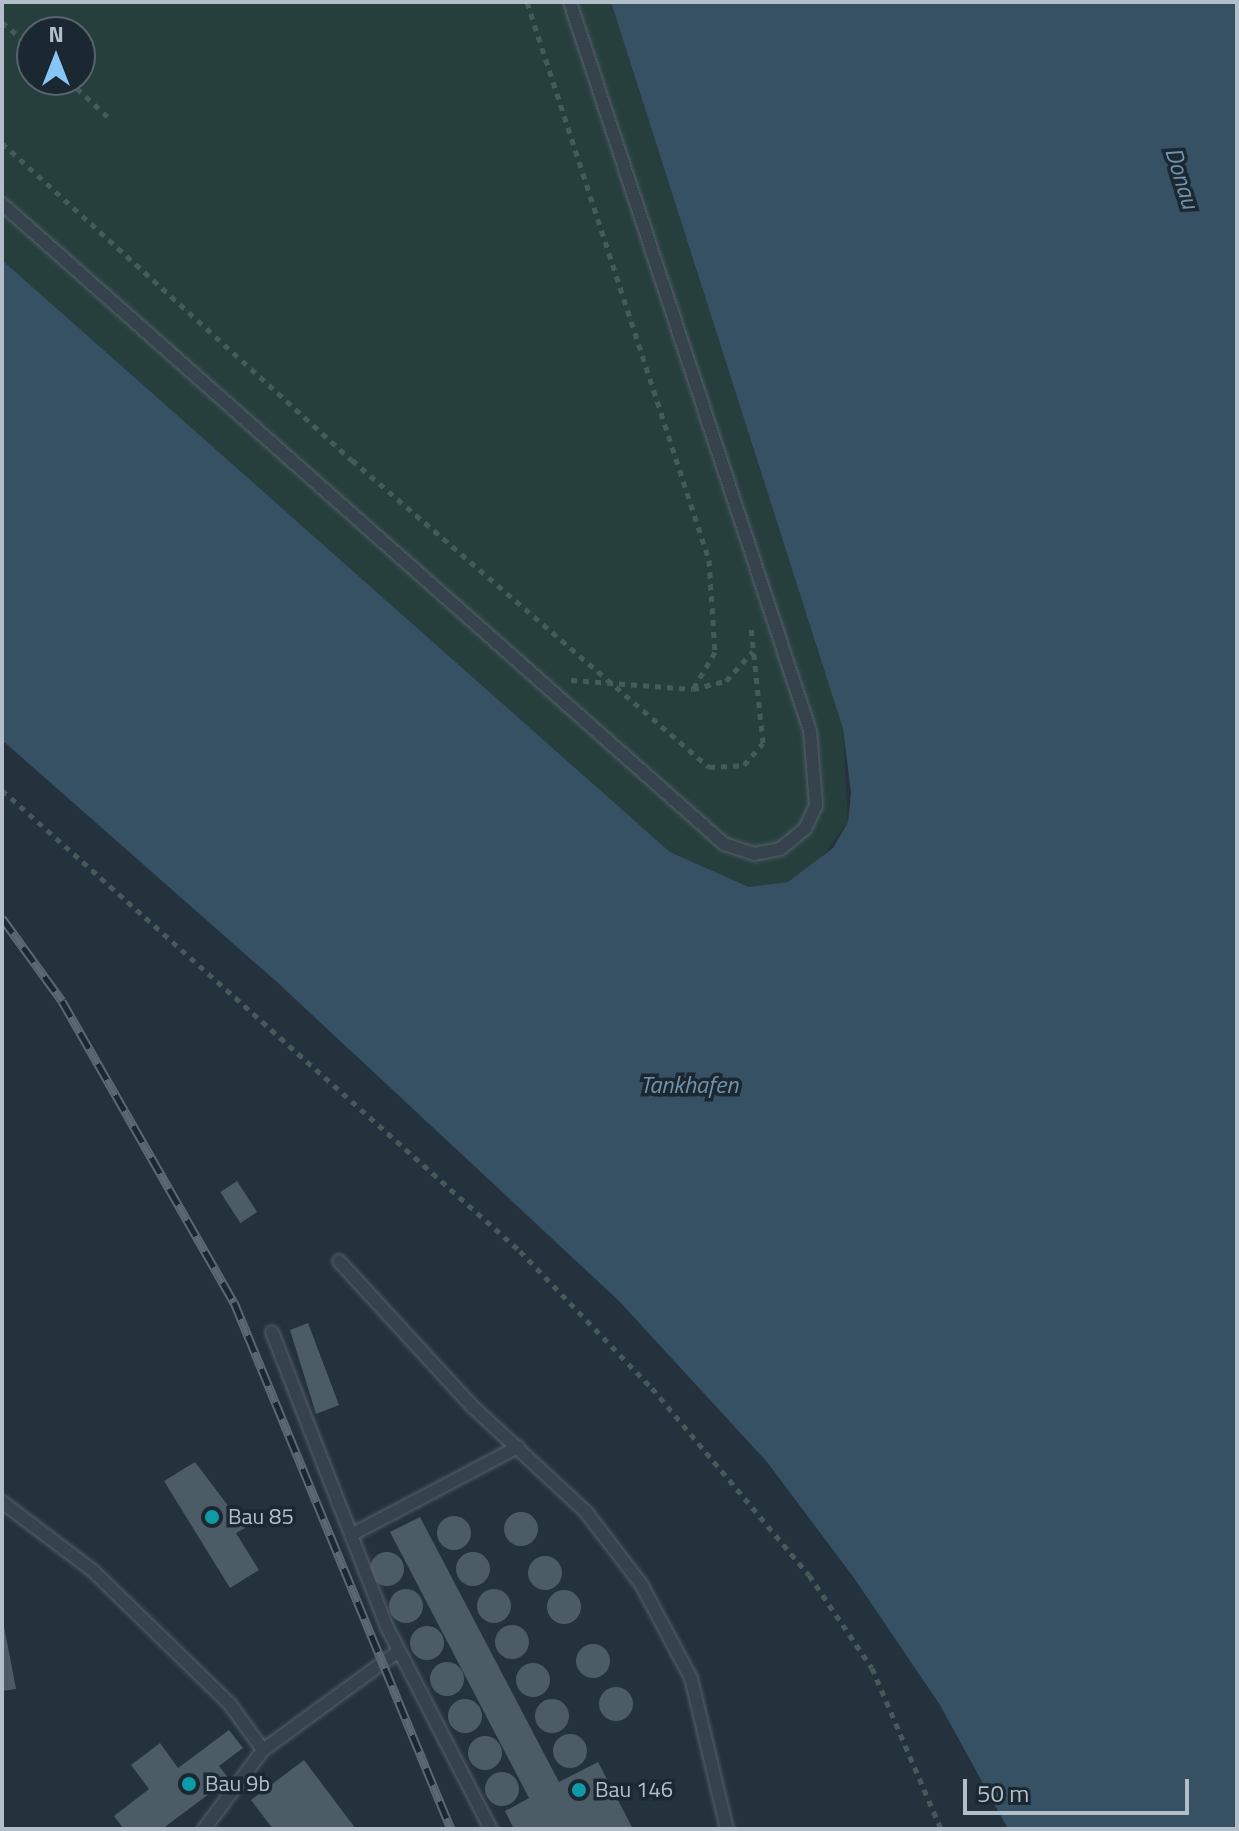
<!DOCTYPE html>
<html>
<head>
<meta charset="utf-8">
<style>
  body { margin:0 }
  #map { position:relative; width:1239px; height:1831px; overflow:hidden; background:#23323c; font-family:"Titillium Web",sans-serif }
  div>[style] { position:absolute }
  .green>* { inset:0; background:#263f3d }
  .water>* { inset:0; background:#365163 }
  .building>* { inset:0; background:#4c5c67; transform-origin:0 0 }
  .round { border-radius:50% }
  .path>* { height:5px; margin-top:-2.5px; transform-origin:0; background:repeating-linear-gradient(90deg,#455b5a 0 6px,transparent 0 12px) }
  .roads { filter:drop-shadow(0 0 2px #55616a) drop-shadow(0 0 2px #55616a) }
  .service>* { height:12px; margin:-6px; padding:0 6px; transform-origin:6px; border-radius:6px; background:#37434c }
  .rail>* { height:9px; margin-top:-4.5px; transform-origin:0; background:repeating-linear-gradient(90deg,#1c2831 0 18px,#596873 0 36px); box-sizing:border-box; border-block:2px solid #596873 }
  .dots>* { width:22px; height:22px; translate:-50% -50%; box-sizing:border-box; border:4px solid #1c2831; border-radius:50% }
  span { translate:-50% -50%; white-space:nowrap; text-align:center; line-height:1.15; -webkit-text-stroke:7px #1c2831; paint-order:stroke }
  .poi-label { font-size:22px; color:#b2bec8 }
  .left { translate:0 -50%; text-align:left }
  .water-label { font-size:24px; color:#7294ab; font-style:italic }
  .frame { position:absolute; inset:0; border:4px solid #b2bec8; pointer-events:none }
  .north { position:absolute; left:16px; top:16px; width:80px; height:80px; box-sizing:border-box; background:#1c2831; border:2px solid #58646d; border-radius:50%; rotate:0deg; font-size:22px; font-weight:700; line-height:32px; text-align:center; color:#b2bec8 }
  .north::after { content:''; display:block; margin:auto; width:28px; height:36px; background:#87c5f7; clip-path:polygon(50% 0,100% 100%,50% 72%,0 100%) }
  .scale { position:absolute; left:963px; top:1779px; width:226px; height:36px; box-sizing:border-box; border:4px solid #b2bec8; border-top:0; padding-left:10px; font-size:24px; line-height:28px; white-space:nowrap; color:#b2bec8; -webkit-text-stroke:6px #1c2831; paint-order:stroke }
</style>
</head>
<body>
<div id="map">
  <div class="green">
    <i style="clip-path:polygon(evenodd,2px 2px,611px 2px,843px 729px,848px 822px,814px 867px,788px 882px,749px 887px,670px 852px,2px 260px,2px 2px,32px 32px,80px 32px,80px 80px,32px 80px,32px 32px)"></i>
  </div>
  <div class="water">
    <i style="clip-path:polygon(611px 2px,1237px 2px,1237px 1829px,1008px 1829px,940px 1705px,854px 1578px,767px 1462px,619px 1301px,278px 983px,2px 740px,2px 260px,670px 852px,749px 887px,788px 882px,833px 848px,848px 822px,851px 793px,843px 729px)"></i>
  </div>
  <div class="building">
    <i style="left:237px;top:1181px;width:37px;height:20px;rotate:57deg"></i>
    <i style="clip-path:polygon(308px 1323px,339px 1405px,316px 1414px,290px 1330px)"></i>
    <i style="clip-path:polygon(195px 1462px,245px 1528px,236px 1533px,259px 1570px,230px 1588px,164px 1481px)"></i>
    <i class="round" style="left:504px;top:1512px;width:34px;height:34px"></i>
    <i class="round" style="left:437px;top:1516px;width:34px;height:34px"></i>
    <i style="clip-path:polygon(420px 1517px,559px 1782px,598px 1762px,633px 1829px,514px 1829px,505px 1811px,529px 1798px,390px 1532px)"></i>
    <i class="round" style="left:456px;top:1552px;width:34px;height:34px"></i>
    <i class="round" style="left:370px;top:1552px;width:34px;height:34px"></i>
    <i class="round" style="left:528px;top:1556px;width:34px;height:34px"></i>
    <i class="round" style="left:477px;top:1589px;width:34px;height:34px"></i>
    <i class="round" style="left:389px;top:1589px;width:34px;height:34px"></i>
    <i class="round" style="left:547px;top:1590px;width:34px;height:34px"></i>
    <i style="clip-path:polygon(2px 1616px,16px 1689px,2px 1691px)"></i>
    <i class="round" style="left:495px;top:1625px;width:34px;height:34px"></i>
    <i class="round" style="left:410px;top:1626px;width:34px;height:34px"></i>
    <i class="round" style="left:576px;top:1644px;width:34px;height:34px"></i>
    <i class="round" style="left:430px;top:1662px;width:34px;height:34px"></i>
    <i class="round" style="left:516px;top:1663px;width:34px;height:34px"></i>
    <i class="round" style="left:599px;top:1687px;width:34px;height:34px"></i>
    <i class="round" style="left:448px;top:1699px;width:34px;height:34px"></i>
    <i class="round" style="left:535px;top:1699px;width:34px;height:34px"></i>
    <i style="clip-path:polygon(229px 1730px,243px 1748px,219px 1766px,229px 1779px,162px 1829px,124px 1829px,114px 1816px,149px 1789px,131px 1765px,160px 1743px,178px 1768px)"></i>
    <i class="round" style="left:553px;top:1734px;width:34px;height:34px"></i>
    <i class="round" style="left:468px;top:1736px;width:34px;height:34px"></i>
    <i style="clip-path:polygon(304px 1760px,356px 1829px,273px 1829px,251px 1800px)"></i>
    <i class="round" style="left:485px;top:1772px;width:34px;height:34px"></i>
  </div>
  <div class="path">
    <i style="left:527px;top:2px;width:587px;rotate:71.94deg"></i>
    <i style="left:709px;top:560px;width:92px;rotate:86.3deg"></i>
    <i style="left:715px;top:652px;width:43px;rotate:120.7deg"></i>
    <i style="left:2px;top:22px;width:39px;rotate:40deg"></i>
    <i style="left:68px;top:80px;width:54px;rotate:42.8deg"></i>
    <i style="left:2px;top:143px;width:472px;rotate:42.2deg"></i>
    <i style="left:352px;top:460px;width:471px;rotate:40.7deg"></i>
    <i style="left:709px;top:767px;width:35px;rotate:-3deg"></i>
    <i style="left:744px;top:765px;width:29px;rotate:-49deg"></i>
    <i style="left:763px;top:743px;width:118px;rotate:-95.9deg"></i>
    <i style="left:571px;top:680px;width:122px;rotate:4.2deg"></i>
    <i style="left:693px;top:689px;width:34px;rotate:-14deg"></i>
    <i style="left:726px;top:681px;width:40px;rotate:-48deg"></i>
    <i style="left:2px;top:790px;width:693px;rotate:41.67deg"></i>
    <i style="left:520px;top:1251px;width:190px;rotate:46.1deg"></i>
    <i style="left:652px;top:1388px;width:244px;rotate:50deg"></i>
    <i style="left:809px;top:1575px;width:112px;rotate:55.9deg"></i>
    <i style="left:872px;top:1668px;width:175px;rotate:66.8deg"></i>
  </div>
  <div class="roads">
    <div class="service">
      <i style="left:2px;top:204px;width:965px;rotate:41.55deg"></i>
      <i style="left:724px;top:844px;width:32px;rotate:18deg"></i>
      <i style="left:754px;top:854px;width:26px;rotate:-11deg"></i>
      <i style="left:780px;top:849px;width:32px;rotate:-39deg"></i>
      <i style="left:805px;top:829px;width:26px;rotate:-65deg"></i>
      <i style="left:816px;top:805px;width:74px;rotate:-94.6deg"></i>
      <i style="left:810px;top:731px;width:767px;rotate:-108.22deg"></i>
      <i style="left:339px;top:1261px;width:198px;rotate:47.5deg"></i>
      <i style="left:473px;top:1407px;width:154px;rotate:42.9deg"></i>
      <i style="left:586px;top:1512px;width:91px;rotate:52.6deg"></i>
      <i style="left:641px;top:1584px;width:106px;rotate:62deg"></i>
      <i style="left:691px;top:1678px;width:155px;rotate:76.6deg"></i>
      <i style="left:272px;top:1332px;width:317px;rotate:68.7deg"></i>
      <i style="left:387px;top:1627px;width:227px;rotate:62.8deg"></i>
      <i style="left:2px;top:1502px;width:113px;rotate:37.1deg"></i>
      <i style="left:92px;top:1570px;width:191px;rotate:44.2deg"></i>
      <i style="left:229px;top:1703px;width:58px;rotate:54.1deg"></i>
      <i style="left:351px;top:1535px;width:189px;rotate:-27.8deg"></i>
      <i style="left:204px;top:1829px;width:99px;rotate:-53.2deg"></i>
      <i style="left:263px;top:1750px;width:168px;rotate:-36.1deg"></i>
    </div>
  </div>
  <div class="rail">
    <i style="left:2px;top:918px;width:102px;rotate:54.1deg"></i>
    <i style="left:62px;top:1001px;width:347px;rotate:60.3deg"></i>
    <i style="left:234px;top:1302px;width:570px;rotate:67.62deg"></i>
  </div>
  <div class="dots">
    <i style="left:212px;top:1517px;background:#0f9aa8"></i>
    <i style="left:189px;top:1784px;background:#0f9aa8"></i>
    <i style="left:579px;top:1790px;background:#0f9aa8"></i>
  </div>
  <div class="poi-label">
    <span class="left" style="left:228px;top:1517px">Bau 85</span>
    <span class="left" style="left:205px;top:1784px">Bau 9b</span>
    <span class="left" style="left:595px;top:1790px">Bau 146</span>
  </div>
  <div class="water-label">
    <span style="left:1182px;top:178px;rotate:73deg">Donau</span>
    <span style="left:689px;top:1085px">Tankhafen</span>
  </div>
  <div class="frame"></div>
  <div class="north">N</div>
  <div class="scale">50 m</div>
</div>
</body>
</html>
